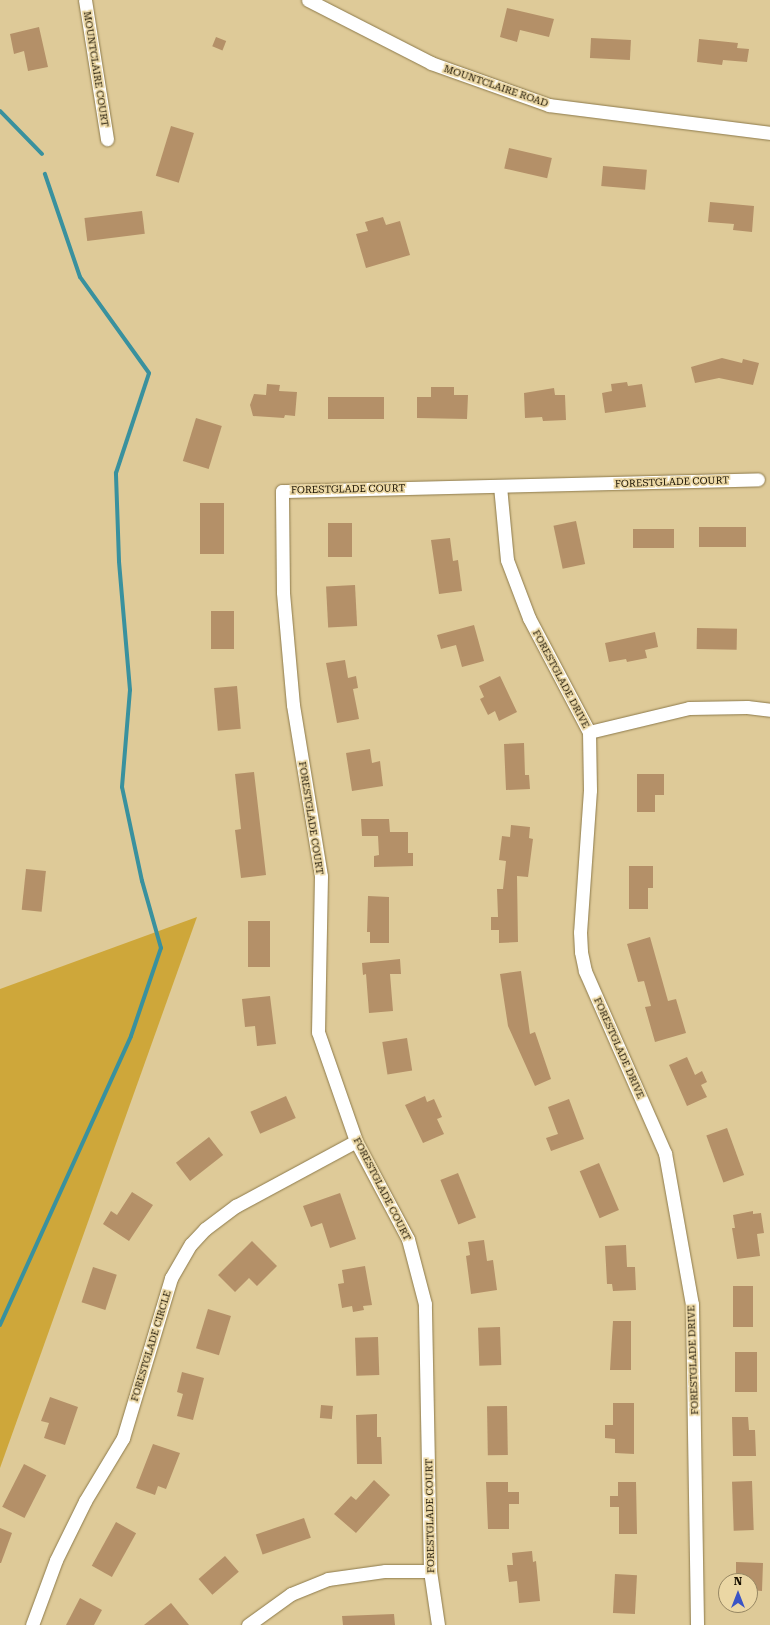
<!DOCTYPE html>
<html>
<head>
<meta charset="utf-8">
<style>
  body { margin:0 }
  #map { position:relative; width:770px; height:1625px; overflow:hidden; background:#deca98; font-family:"Roboto Serif",serif }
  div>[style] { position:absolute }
  .green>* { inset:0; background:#cea73a }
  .stream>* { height:4px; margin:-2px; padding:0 2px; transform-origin:2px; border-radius:2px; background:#39919e }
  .building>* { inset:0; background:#b49068; transform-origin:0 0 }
  .roads { filter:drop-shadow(0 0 1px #8d7a4b) drop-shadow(0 0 1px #8d7a4b) }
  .minor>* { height:13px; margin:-6.5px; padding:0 6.5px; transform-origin:6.5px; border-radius:6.5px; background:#fff }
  span { translate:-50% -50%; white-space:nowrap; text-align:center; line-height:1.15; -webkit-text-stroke:3.5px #ebd7a4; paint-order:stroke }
  .street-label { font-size:10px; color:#181001 }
  .north { position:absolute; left:718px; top:1573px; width:40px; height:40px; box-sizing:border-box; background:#ebd7a4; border:1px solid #978763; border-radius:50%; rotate:0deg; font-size:11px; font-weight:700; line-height:16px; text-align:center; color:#181001 }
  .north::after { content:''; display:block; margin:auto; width:14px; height:18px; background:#3a54c6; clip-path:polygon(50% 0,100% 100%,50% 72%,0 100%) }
</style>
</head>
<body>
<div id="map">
  <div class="green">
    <i style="clip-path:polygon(197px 917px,0 1468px,0 989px)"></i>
  </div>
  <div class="stream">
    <i style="left:0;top:111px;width:60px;rotate:45.7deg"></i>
    <i style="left:0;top:1325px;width:317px;rotate:-65.6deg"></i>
    <i style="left:131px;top:1036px;width:93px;rotate:-71.2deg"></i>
    <i style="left:161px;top:948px;width:70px;rotate:-105.8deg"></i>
    <i style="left:142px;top:881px;width:96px;rotate:-102deg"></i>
    <i style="left:122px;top:787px;width:97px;rotate:-85.3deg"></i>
    <i style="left:130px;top:690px;width:129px;rotate:-94.9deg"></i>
    <i style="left:119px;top:561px;width:88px;rotate:-92deg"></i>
    <i style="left:116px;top:473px;width:105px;rotate:-71.7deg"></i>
    <i style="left:149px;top:373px;width:118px;rotate:-125.7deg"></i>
    <i style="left:80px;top:277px;width:109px;rotate:-108.8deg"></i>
  </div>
  <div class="building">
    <i style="clip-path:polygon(507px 8px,554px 19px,549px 37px,520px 30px,517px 42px,500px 37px)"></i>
    <i style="clip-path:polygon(39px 27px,48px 67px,28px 71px,24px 51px,14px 54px,10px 34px)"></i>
    <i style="left:216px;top:37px;width:11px;height:10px;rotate:22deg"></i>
    <i style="left:591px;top:38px;width:40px;height:20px;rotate:3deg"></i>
    <i style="clip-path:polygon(699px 39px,738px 43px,737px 48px,749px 49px,747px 62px,723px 60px,722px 65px,697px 62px)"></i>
    <i style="left:171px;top:126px;width:24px;height:52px;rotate:17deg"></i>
    <i style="left:509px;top:148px;width:44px;height:21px;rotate:13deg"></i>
    <i style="left:603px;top:166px;width:44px;height:20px;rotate:5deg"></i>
    <i style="clip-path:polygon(710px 202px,754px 206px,752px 232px,733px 230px,734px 224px,708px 222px)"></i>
    <i style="left:142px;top:211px;width:23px;height:58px;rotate:83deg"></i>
    <i style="clip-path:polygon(383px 217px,386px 225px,400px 221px,410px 255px,366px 268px,356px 234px,368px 231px,365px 222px)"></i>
    <i style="clip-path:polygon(722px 358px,742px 363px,743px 359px,759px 363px,753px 385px,719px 378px,695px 383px,691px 367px)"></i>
    <i style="clip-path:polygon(627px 382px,628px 386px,642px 384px,646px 407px,605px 413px,602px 393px,612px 391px,611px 384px)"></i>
    <i style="clip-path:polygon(267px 384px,280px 385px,279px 391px,297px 392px,295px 416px,285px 415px,284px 418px,253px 416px,250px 405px,254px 394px,266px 395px)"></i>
    <i style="clip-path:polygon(431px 387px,454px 387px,454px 395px,468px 395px,467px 419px,417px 418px,417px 397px,431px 397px)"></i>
    <i style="clip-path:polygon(554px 388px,555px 395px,565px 395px,566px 420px,543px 421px,542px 417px,525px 418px,524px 393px)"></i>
    <i style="left:328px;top:397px;width:56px;height:22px"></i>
    <i style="left:196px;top:418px;width:27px;height:45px;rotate:17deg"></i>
    <i style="left:200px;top:503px;width:24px;height:51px"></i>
    <i style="left:576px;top:521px;width:44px;height:23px;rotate:78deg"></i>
    <i style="left:328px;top:523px;width:24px;height:34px"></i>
    <i style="left:699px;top:527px;width:47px;height:20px"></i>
    <i style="left:633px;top:529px;width:41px;height:19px"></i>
    <i style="clip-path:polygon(450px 538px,453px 561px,458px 560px,462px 591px,439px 594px,431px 540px)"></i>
    <i style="left:355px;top:585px;width:41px;height:29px;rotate:87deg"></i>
    <i style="left:211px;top:611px;width:23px;height:38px"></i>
    <i style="clip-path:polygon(474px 625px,484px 661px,462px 667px,456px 645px,441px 649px,437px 635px)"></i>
    <i style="left:697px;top:628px;width:40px;height:21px;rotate:1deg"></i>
    <i style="clip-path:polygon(655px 632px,658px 647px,645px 650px,647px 658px,627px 662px,626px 659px,609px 662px,605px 643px)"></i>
    <i style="clip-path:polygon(345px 660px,348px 678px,356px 676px,358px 688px,353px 689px,359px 719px,337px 723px,326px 663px)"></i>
    <i style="clip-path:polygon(500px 676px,517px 712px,499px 721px,495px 711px,488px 715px,480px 699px,484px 697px,479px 686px)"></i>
    <i style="left:237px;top:686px;width:43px;height:23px;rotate:85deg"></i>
    <i style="clip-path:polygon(524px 743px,525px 775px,529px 775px,530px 789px,506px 790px,504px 744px)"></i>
    <i style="clip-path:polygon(370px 749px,372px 763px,380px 761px,383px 786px,352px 791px,346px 753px)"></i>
    <i style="clip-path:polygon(254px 772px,266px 875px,241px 878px,235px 830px,241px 829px,235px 774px)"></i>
    <i style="clip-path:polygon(637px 774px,664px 774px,664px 795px,655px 795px,655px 812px,637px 812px)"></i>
    <i style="clip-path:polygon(361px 819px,389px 819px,390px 832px,408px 832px,408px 853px,413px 853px,413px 866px,374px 867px,374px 856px,379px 855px,378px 836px,362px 836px)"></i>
    <i style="clip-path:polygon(511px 825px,530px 827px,529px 838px,533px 839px,528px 877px,517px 876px,518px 942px,499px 943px,499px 930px,491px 930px,491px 917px,498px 917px,497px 889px,503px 889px,506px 861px,499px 860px,502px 836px,510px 837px)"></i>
    <i style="clip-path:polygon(629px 866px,653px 866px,653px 888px,648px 888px,648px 909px,629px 909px)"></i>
    <i style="left:26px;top:869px;width:20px;height:41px;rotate:6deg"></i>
    <i style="clip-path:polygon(368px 896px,389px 897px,389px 943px,370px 943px,370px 932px,367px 932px)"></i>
    <i style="left:248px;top:921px;width:22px;height:46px"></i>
    <i style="clip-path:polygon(650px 937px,668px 1001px,676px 999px,686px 1033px,655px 1042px,645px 1007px,651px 1006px,644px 981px,638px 982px,627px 944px)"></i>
    <i style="clip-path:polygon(400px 959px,401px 974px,390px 974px,393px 1011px,369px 1013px,366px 974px,363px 975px,362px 963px)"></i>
    <i style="clip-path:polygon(521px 971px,530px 1034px,535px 1032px,551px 1079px,535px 1086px,508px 1026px,500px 974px)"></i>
    <i style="clip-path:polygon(270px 996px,276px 1044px,257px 1046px,255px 1026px,245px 1027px,242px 999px)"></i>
    <i style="left:407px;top:1038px;width:33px;height:25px;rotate:81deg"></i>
    <i style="clip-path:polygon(687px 1057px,695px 1075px,702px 1071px,707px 1082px,701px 1085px,707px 1097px,687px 1106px,669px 1065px)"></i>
    <i style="left:286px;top:1096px;width:24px;height:39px;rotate:66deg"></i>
    <i style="clip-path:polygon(425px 1096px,427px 1102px,434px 1099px,442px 1117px,437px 1119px,444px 1134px,423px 1143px,405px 1105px)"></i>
    <i style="clip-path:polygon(569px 1099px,584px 1139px,551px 1151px,546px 1138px,558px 1134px,548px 1107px)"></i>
    <i style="left:727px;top:1128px;width:50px;height:22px;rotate:70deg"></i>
    <i style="left:209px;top:1137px;width:23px;height:42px;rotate:52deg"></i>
    <i style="left:599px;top:1163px;width:51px;height:21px;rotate:67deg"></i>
    <i style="left:458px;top:1173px;width:48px;height:19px;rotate:68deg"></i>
    <i style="clip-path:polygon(132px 1192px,153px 1205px,129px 1241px,103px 1224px,111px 1211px,117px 1215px)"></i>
    <i style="clip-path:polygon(340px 1193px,356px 1239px,330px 1248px,322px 1223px,311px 1227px,303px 1206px)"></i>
    <i style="clip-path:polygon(753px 1211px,753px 1214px,761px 1213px,764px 1233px,757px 1234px,760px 1256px,737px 1259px,732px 1228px,735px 1228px,733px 1215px)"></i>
    <i style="clip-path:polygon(484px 1240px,487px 1261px,493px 1260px,497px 1290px,471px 1294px,466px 1256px,470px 1255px,468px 1242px)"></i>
    <i style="clip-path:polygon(252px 1241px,277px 1266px,257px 1286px,249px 1278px,235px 1292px,218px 1275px)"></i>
    <i style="clip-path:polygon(626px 1245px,627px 1267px,635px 1267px,636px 1290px,613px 1291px,612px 1284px,607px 1284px,605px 1246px)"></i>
    <i style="clip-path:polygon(365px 1266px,372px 1305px,363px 1306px,364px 1310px,353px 1312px,352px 1306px,342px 1308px,338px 1284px,344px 1283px,342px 1270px)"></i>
    <i style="left:93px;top:1267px;width:25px;height:37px;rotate:18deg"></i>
    <i style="left:733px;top:1286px;width:20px;height:41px"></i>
    <i style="left:208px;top:1309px;width:24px;height:41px;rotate:17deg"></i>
    <i style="clip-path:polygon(613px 1321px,631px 1321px,631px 1370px,610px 1370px)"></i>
    <i style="left:500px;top:1327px;width:38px;height:22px;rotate:88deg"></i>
    <i style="left:378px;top:1337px;width:38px;height:23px;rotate:88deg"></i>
    <i style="left:735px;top:1352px;width:22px;height:40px"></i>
    <i style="clip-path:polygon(182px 1372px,204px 1378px,193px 1420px,177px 1416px,183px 1394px,177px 1392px)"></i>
    <i style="clip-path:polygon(50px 1397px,78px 1407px,65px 1445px,44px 1438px,49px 1423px,41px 1421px)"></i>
    <i style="clip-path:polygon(613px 1403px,634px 1403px,634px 1454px,615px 1453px,615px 1439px,605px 1438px,605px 1425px,613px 1425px)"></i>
    <i style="left:321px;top:1405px;width:12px;height:13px;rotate:5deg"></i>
    <i style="left:507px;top:1406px;width:49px;height:20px;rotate:89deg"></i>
    <i style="clip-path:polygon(377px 1414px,377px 1437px,381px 1437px,382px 1464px,357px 1464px,356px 1415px)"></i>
    <i style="clip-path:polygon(732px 1417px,748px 1417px,749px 1430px,755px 1430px,756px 1456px,733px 1456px)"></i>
    <i style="clip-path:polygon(153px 1444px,180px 1453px,166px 1489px,158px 1486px,155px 1495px,136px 1488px)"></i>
    <i style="left:24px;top:1464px;width:25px;height:48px;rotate:27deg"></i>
    <i style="clip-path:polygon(374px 1480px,390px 1495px,356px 1533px,334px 1514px,351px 1496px,356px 1500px)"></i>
    <i style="left:752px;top:1481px;width:49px;height:20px;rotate:88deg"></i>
    <i style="clip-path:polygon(486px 1482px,508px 1482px,508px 1492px,519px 1492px,519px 1504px,509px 1504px,509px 1529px,488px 1529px)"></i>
    <i style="clip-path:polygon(618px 1482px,636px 1482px,637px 1534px,619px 1534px,619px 1507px,610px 1507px,610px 1496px,618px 1496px)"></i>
    <i style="left:304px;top:1518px;width:21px;height:51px;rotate:71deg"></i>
    <i style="left:116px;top:1522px;width:23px;height:50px;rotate:29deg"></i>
    <i style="clip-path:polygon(0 1528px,12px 1533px,1px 1563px,0 1563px)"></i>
    <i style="clip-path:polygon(532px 1551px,533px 1562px,536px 1561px,540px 1601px,519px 1603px,517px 1581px,509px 1582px,507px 1565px,513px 1565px,512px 1553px)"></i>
    <i style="left:225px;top:1556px;width:21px;height:35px;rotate:49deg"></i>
    <i style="clip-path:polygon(736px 1562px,763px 1563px,762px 1591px,750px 1590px,750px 1581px,736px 1581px)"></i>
    <i style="left:615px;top:1574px;width:22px;height:39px;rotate:3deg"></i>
    <i style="clip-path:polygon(80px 1598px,102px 1610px,94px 1625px,66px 1625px)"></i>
    <i style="clip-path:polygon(171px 1603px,189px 1625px,144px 1625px)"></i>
    <i style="clip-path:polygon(394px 1614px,395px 1625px,343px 1625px,342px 1616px)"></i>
  </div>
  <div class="roads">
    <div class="minor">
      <i style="left:85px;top:0;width:141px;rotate:81deg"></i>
      <i style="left:308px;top:0;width:138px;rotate:27.1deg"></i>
      <i style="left:431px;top:63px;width:125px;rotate:19.6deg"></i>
      <i style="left:549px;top:105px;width:223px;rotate:7.2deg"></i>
      <i style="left:500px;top:486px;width:74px;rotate:84.6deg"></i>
      <i style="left:507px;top:560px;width:62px;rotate:69.2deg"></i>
      <i style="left:529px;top:618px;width:129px;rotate:62.2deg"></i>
      <i style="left:589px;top:732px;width:58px;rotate:89deg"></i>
      <i style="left:590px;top:790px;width:142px;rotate:94deg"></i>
      <i style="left:580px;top:932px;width:20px;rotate:87deg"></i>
      <i style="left:581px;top:952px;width:19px;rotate:78deg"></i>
      <i style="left:585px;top:971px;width:199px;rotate:66.3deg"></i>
      <i style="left:665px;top:1153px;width:153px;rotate:79.9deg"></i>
      <i style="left:692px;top:1304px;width:321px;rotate:89.1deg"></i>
      <i style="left:589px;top:732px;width:103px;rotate:-13.5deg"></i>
      <i style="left:689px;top:708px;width:58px;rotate:-1deg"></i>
      <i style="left:747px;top:707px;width:23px;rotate:7deg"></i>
      <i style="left:32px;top:1625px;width:69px;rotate:-69.7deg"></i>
      <i style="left:56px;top:1560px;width:66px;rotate:-63.8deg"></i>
      <i style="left:85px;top:1501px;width:74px;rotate:-58.9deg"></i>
      <i style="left:123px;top:1438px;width:167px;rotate:-73.3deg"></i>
      <i style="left:171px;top:1278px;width:39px;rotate:-60deg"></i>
      <i style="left:191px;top:1244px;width:21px;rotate:-47deg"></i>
      <i style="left:205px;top:1229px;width:39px;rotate:-37deg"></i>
      <i style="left:236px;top:1206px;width:136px;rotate:-28.4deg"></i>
      <i style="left:248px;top:1625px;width:53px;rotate:-35.8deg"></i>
      <i style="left:291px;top:1594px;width:40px;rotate:-22deg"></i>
      <i style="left:328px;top:1579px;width:58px;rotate:-8deg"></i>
      <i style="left:385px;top:1571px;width:45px"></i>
      <i style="left:438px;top:1625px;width:55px;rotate:-98.4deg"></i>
      <i style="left:430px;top:1571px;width:267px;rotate:-91.1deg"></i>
      <i style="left:425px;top:1304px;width:67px;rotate:-104.7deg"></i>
      <i style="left:408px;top:1239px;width:111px;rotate:-118deg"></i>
      <i style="left:356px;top:1141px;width:115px;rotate:-109.2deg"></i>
      <i style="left:318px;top:1032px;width:156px;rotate:-88.9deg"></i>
      <i style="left:321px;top:876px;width:173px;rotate:-99.3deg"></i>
      <i style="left:293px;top:705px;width:113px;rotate:-95.1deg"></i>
      <i style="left:283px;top:592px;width:101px;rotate:-90.6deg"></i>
      <i style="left:282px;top:491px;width:476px;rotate:-1.4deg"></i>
    </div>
  </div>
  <div class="street-label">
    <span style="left:96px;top:69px;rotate:81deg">MOUNTCLAIRE COURT</span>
    <span style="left:496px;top:86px;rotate:19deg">MOUNTCLAIRE ROAD</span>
    <span style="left:672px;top:482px;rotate:-2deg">FORESTGLADE COURT</span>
    <span style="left:348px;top:489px;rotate:-1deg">FORESTGLADE COURT</span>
    <span style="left:561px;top:679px;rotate:62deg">FORESTGLADE DRIVE</span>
    <span style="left:311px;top:818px;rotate:81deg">FORESTGLADE COURT</span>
    <span style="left:619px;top:1048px;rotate:66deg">FORESTGLADE DRIVE</span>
    <span style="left:382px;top:1189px;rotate:63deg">FORESTGLADE COURT</span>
    <span style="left:151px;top:1346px;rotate:-73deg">FORESTGLADE CIRCLE</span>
    <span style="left:693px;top:1360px;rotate:-92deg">FORESTGLADE DRIVE</span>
    <span style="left:430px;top:1516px;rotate:-91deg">FORESTGLADE COURT</span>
  </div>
  <div class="north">N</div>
</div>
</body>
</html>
